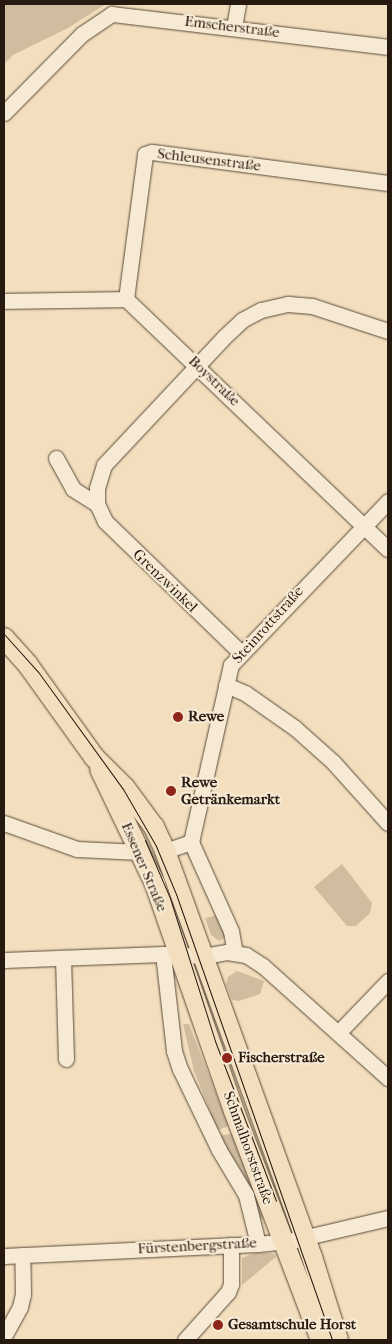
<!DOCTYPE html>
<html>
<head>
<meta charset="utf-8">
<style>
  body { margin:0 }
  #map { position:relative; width:392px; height:1344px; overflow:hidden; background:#f3dfbd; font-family:"IM FELL French Canon",serif }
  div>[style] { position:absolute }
  .green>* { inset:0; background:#d0bd9f }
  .roads { filter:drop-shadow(0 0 1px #594a3a) drop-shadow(0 0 1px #594a3a) }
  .minor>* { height:15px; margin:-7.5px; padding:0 7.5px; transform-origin:7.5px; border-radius:7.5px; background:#f7ead4 }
  .major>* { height:20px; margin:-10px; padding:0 10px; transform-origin:10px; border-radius:10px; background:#f3dfbd }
  .tram>* { height:1px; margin:-0.5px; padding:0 0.5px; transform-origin:0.5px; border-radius:0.5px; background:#26190f }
  .dots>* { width:14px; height:14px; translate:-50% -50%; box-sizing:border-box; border:2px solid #f7ead4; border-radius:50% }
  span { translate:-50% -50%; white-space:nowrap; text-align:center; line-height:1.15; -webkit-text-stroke:4.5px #f7ead4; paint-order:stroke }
  .street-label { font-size:15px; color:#26190f }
  .poi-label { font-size:15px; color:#26190f; font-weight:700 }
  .left { translate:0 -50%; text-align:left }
  .frame { position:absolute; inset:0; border:5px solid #26190f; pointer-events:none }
</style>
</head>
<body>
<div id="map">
  <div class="green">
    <i style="clip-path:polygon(4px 4px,106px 4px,68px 28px,13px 55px,4px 64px)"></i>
    <i style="clip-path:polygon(342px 864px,372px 903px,370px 913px,356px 926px,347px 926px,314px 887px)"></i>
    <i style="clip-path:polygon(218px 915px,226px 937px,219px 941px,211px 935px,205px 918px)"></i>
    <i style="clip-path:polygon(237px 971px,264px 981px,260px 994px,239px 1001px,232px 1000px,226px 984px,228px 977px)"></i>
    <i style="clip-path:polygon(183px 1024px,189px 1024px,229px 1126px,215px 1131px,211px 1124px,211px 1113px,194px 1071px)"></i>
    <i style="clip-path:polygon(233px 1134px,265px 1217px,257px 1220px,248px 1190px,220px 1135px)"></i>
    <i style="clip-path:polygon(255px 1253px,272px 1253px,277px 1256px,242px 1285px,242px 1258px)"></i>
  </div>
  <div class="roads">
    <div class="minor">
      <i style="left:234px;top:27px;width:23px;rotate:-80deg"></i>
      <i style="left:4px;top:113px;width:111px;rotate:-45.4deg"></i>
      <i style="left:82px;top:34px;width:36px;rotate:-34deg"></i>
      <i style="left:112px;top:14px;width:278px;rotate:6.8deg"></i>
      <i style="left:126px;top:299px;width:146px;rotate:-82.5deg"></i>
      <i style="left:145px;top:154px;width:7px;rotate:-16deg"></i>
      <i style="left:152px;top:152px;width:238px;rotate:7.5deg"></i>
      <i style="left:4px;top:301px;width:122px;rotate:-0.9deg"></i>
      <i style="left:126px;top:299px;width:362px;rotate:43.7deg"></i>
      <i style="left:56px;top:458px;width:35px;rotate:61deg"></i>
      <i style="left:73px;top:489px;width:28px;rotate:32deg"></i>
      <i style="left:240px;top:652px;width:188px;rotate:-135.9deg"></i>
      <i style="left:105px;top:521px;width:19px;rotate:-115deg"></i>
      <i style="left:97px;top:504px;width:16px;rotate:-90deg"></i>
      <i style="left:97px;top:488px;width:24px;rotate:-73deg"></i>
      <i style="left:104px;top:465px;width:175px;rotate:-46.8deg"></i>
      <i style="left:224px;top:337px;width:25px;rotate:-43deg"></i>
      <i style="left:242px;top:320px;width:21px;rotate:-28deg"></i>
      <i style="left:261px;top:310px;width:28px;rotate:-13deg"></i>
      <i style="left:288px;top:304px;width:24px;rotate:5deg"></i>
      <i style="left:312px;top:306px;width:80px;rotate:18.2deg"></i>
      <i style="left:226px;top:685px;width:21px;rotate:23deg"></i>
      <i style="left:245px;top:693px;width:61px;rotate:35deg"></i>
      <i style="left:295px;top:728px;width:51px;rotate:41.8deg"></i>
      <i style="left:333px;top:762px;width:82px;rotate:48deg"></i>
      <i style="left:4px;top:823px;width:77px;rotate:19.6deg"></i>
      <i style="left:77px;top:849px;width:63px;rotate:2.7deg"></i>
      <i style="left:191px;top:842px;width:98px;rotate:65.8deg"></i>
      <i style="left:231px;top:931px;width:22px;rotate:80deg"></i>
      <i style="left:165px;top:851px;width:28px;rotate:-19deg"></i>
      <i style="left:191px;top:842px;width:181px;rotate:-77.3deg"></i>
      <i style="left:231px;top:665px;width:227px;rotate:-46.2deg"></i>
      <i style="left:163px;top:954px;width:98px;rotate:83.5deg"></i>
      <i style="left:174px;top:1051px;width:19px;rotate:72deg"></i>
      <i style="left:180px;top:1069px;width:90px;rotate:64.3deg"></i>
      <i style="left:219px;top:1150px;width:52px;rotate:59deg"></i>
      <i style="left:246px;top:1195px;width:50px;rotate:76.2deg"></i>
      <i style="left:63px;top:958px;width:101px;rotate:88.3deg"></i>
      <i style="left:4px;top:960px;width:159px;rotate:-2.2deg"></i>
      <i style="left:163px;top:954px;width:41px;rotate:2.8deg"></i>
      <i style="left:204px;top:956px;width:23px;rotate:-10deg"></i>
      <i style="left:227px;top:952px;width:19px;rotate:9deg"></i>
      <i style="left:246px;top:955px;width:20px;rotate:33deg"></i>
      <i style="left:263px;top:966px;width:168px;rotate:41.9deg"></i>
      <i style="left:338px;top:1033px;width:72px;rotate:-46.1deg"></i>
      <i style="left:4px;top:1256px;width:254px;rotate:-2.7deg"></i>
      <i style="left:258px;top:1244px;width:36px;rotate:-6deg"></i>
      <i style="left:294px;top:1240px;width:97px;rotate:-13.2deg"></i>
      <i style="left:4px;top:1336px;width:33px;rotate:-61deg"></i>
      <i style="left:20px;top:1307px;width:13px;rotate:-77deg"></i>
      <i style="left:23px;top:1294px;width:39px;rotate:-91deg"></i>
      <i style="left:185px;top:1340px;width:64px;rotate:-48.1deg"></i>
      <i style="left:228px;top:1292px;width:9px;rotate:-69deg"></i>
      <i style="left:231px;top:1284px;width:39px;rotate:-90deg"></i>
    </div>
    <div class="major">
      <i style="left:4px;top:638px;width:36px;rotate:48deg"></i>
      <i style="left:28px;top:665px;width:113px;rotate:54.3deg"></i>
      <i style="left:94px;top:757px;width:44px;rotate:45deg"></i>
      <i style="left:125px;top:788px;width:49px;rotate:53.4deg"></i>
      <i style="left:154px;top:827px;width:26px;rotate:65deg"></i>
      <i style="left:165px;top:851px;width:432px;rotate:70.1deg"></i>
      <i style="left:312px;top:1257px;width:87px;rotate:72.6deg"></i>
      <i style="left:100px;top:769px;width:127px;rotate:64.4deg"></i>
      <i style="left:155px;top:884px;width:240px;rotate:70.8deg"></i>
      <i style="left:234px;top:1111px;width:245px;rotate:69.2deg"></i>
    </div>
  </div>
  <div class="tram">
    <i style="left:4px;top:634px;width:52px;rotate:48.1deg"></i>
    <i style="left:39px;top:673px;width:143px;rotate:54.1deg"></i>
    <i style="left:123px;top:789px;width:66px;rotate:59.9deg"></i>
    <i style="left:156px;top:846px;width:52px;rotate:67.4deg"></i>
    <i style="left:176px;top:894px;width:472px;rotate:70.7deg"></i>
    <i style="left:145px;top:840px;width:63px;rotate:66.7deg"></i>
    <i style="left:170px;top:898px;width:150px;rotate:72.5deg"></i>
    <i style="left:215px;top:1041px;width:171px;rotate:69.1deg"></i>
  </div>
  <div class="dots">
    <i style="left:178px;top:717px;background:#8f2418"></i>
    <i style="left:171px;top:791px;background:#8f2418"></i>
    <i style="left:227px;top:1058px;background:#8f2418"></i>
    <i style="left:218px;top:1325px;background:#8f2418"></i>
  </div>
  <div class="street-label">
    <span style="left:232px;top:27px;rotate:7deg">Emscherstraße</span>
    <span style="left:209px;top:160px;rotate:7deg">Schleusenstraße</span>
    <span style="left:214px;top:381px;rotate:44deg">Boystraße</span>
    <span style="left:165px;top:581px;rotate:44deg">Grenzwinkel</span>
    <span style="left:268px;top:625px;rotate:-48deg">Steinrottstraße</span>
    <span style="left:144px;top:867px;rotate:67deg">Essener Straße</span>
    <span style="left:248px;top:1148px;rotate:70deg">Schmalhorststraße</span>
    <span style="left:197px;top:1246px;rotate:-3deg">Fürstenbergstraße</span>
  </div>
  <div class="poi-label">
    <span class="left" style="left:188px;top:717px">Rewe</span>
    <span class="left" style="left:181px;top:791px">Rewe<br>Getränkemarkt</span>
    <span class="left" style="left:238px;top:1058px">Fischerstraße</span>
    <span class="left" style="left:228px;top:1325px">Gesamtschule Horst</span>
  </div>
  <div class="frame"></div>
</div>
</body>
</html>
